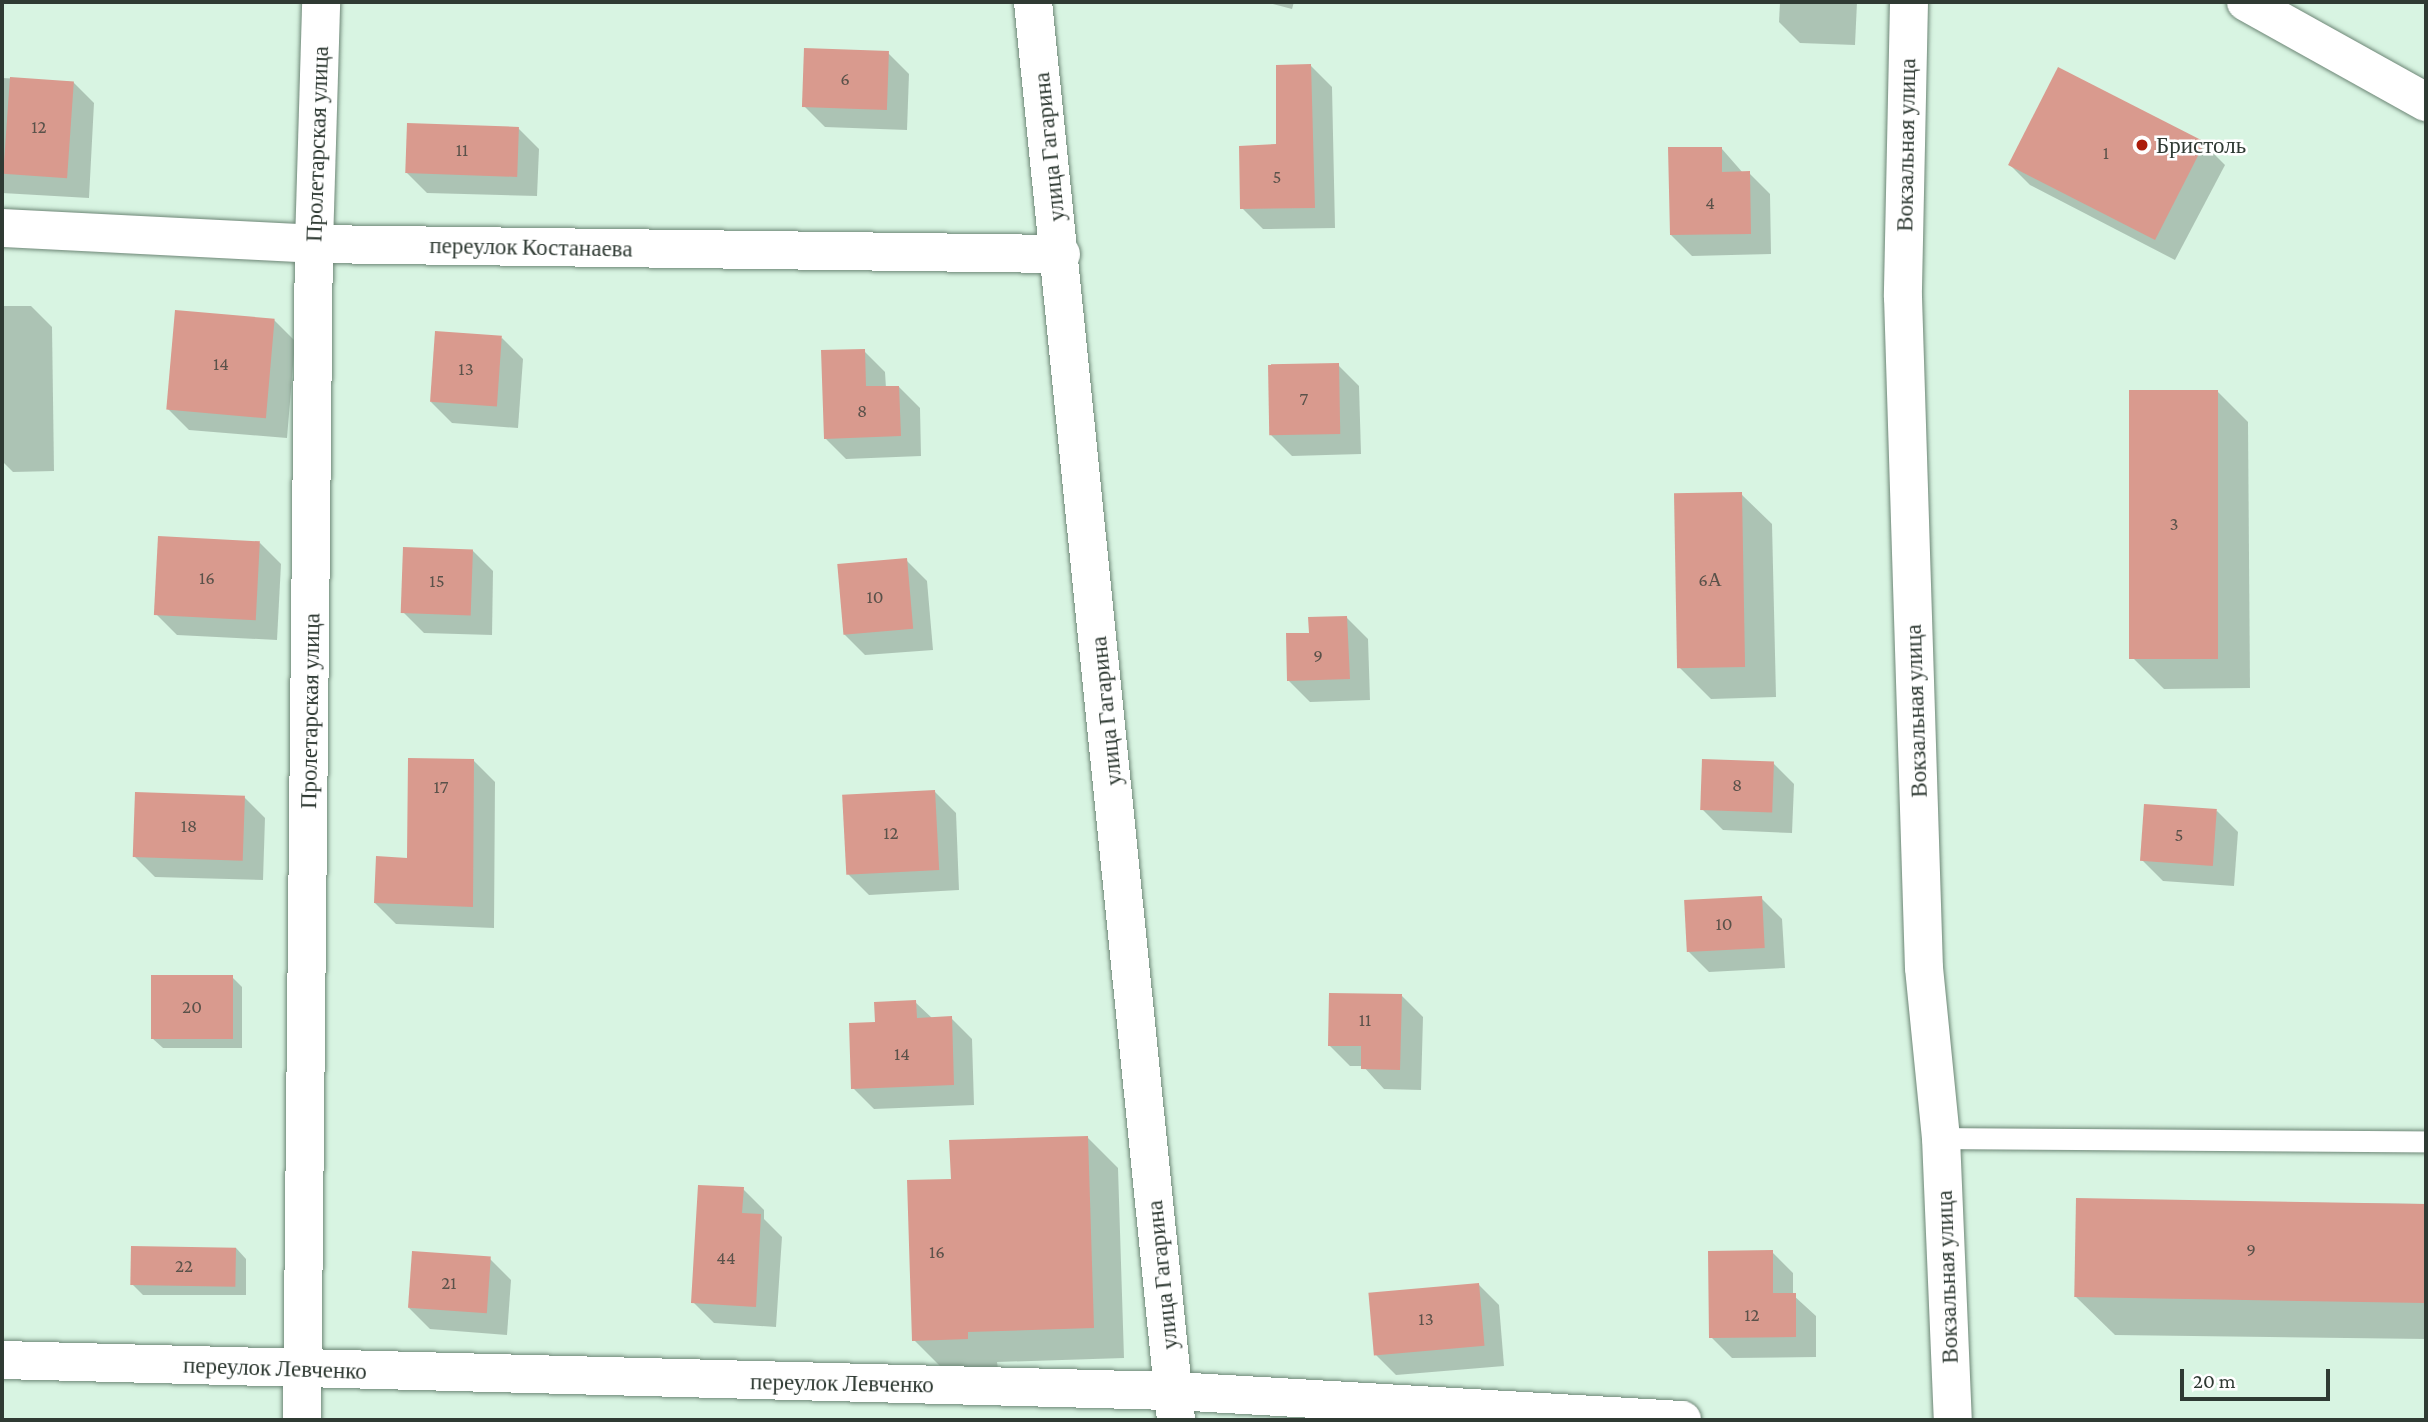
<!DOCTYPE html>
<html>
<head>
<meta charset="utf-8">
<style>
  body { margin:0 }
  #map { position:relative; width:2428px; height:1422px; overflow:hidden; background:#d8f4e2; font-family:"Crimson Pro",serif }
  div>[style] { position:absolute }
  .shadow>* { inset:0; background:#0003 }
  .building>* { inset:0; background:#d99a8e; transform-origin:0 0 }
  .roads { filter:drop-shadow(0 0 2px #6d8676) drop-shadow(0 0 2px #6d8676) }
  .service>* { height:21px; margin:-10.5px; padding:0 10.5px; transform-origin:10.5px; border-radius:10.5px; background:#fff }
  .minor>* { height:38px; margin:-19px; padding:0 19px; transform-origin:19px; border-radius:19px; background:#fff }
  .dots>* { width:19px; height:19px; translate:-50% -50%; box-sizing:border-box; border:4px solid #fff; border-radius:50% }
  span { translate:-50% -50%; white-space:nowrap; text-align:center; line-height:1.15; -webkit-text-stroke:5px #fff; paint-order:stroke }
  .number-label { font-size:19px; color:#5a524a }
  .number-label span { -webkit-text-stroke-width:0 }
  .street-label { font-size:23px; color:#2f3a33 }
  .poi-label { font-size:23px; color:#2f3a33 }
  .left { translate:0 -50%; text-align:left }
  .frame { position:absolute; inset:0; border:4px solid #2f3a33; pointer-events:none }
  .scale { position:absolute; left:2180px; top:1369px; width:150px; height:32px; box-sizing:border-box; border:4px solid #2f3a33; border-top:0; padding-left:9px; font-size:21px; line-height:24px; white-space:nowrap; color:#2f3a33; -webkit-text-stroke:5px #fff; paint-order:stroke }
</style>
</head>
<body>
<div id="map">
  <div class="shadow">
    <i style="clip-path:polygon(1265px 2px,1294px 2px,1292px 9px)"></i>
    <i style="clip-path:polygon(1780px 2px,1857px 2px,1855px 45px,1800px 43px,1779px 22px)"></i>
    <i style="clip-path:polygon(888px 53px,909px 74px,907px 130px,825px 127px,804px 106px)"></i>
    <i style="clip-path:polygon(1311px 66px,1332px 87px,1335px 228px,1263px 229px,1242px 208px,1278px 146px)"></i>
    <i style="clip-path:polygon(2px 67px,3px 78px,73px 82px,94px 103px,89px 198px,2px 193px,2px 208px)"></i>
    <i style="clip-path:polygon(518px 128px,539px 149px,537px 196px,427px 193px,406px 172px)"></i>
    <i style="clip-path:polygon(2204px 144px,2225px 165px,2175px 260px,2030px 185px,2009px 164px)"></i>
    <i style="clip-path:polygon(1722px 149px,1743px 173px,1749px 173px,1770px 194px,1771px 254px,1692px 256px,1671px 235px)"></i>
    <i style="clip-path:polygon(2px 306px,31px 306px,52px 327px,54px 471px,13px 472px,2px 461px)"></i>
    <i style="clip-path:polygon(274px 320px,295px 341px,287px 438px,189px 430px,168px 409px)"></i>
    <i style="clip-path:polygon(502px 338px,523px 359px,518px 428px,452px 423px,431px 402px)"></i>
    <i style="clip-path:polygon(864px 351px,885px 372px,886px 388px,899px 387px,920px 408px,921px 456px,846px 459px,825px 438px)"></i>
    <i style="clip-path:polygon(1338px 365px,1359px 386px,1361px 454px,1292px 456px,1271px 435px)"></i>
    <i style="clip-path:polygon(2217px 391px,2248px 422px,2250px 688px,2164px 689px,2133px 658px)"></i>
    <i style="clip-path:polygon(1741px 494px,1772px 524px,1776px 697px,1711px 699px,1680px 668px)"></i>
    <i style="clip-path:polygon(260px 543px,281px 564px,277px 640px,177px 635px,156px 614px)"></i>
    <i style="clip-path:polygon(472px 550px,493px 571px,492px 635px,424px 633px,403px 612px)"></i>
    <i style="clip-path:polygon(906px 560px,927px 581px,933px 650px,865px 655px,844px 634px)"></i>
    <i style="clip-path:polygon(1347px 618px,1368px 639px,1370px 700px,1310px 702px,1289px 681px,1310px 634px)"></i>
    <i style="clip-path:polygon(474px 761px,495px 782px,494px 928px,396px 924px,375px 903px,409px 859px)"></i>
    <i style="clip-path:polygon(1773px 763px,1794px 784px,1792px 833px,1723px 830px,1702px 809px)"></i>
    <i style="clip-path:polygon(935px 792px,956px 813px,959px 890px,869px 895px,848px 874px)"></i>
    <i style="clip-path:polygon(244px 797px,265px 818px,263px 880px,155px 877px,134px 856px)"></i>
    <i style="clip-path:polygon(2217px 811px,2238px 832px,2234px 886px,2163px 881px,2142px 860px)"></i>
    <i style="clip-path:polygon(1761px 898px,1782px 919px,1785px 968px,1709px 972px,1688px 951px)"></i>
    <i style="clip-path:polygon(232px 977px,242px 987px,242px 1048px,163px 1048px,152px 1038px)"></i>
    <i style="clip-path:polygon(1402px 996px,1423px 1017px,1421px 1090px,1384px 1089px,1363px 1066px,1350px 1066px,1329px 1045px)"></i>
    <i style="clip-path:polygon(915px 1002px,933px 1019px,951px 1018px,972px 1039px,974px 1105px,874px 1109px,853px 1088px,876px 1024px)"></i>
    <i style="clip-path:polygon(1088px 1138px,1118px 1168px,1124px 1358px,997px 1362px,998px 1369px,945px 1371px,914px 1340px,953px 1180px)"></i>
    <i style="clip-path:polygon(743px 1189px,764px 1210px,764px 1219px,782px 1237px,776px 1327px,714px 1323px,693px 1302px)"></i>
    <i style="clip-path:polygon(2078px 1200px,2426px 1204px,2426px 1339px,2115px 1335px,2076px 1297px)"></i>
    <i style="clip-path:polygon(236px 1248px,246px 1259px,246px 1295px,143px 1295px,133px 1285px)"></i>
    <i style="clip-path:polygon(1772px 1252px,1793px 1273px,1793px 1295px,1816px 1316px,1816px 1357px,1732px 1358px,1711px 1337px)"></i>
    <i style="clip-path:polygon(490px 1259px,511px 1280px,507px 1335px,430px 1329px,409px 1308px)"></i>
    <i style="clip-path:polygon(1478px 1284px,1499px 1305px,1504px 1366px,1396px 1375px,1375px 1354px)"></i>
  </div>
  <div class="building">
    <i style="left:804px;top:48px;width:85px;height:59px;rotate:2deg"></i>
    <i style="clip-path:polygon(1311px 64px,1315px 208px,1240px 209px,1239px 146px,1276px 144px,1276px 65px)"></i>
    <i style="left:2058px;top:67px;width:165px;height:110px;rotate:27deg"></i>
    <i style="left:10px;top:77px;width:64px;height:97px;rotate:4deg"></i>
    <i style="left:407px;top:123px;width:112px;height:50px;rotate:2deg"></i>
    <i style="clip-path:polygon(1668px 147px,1722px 147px,1722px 172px,1750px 171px,1751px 234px,1670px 235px)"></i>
    <i style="left:175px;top:310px;width:100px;height:100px;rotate:5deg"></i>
    <i style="left:435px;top:331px;width:67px;height:71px;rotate:4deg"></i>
    <i style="clip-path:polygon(865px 349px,866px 386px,899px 386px,901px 436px,824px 439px,821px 350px)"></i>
    <i style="left:1339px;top:363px;width:71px;height:71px;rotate:89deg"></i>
    <i style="left:2129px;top:390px;width:89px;height:269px"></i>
    <i style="left:1742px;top:492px;width:175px;height:68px;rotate:89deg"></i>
    <i style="left:158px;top:536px;width:102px;height:79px;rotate:3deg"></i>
    <i style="left:403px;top:547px;width:70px;height:66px;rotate:2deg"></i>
    <i style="left:907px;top:558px;width:71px;height:70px;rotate:85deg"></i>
    <i style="clip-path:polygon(1347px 616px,1350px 679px,1287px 681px,1286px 633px,1309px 633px,1308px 617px)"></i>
    <i style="clip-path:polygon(408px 758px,474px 759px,473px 907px,374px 903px,376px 856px,407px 858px)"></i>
    <i style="left:1702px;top:759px;width:72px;height:51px;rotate:2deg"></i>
    <i style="left:935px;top:790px;width:80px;height:93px;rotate:87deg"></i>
    <i style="left:135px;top:792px;width:110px;height:65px;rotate:2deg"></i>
    <i style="left:2144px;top:804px;width:73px;height:57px;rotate:4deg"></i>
    <i style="left:1762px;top:896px;width:52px;height:78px;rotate:87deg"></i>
    <i style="left:151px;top:975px;width:82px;height:64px"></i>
    <i style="clip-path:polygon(1329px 993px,1402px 994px,1400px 1070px,1361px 1069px,1361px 1046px,1328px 1046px)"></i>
    <i style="clip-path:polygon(916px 1000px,917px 1018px,952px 1016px,954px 1085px,851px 1089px,849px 1023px,875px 1022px,874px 1002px)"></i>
    <i style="clip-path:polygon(1088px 1136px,1094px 1328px,968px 1332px,968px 1339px,912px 1341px,907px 1180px,951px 1179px,949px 1140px)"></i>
    <i style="clip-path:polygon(698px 1185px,744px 1187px,742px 1213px,761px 1214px,756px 1307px,691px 1303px)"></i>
    <i style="left:2076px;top:1198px;width:350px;height:99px;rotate:1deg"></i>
    <i style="left:131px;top:1246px;width:105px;height:39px;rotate:1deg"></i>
    <i style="clip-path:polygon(1773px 1250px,1773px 1293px,1796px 1293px,1796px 1337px,1709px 1338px,1708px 1251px)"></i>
    <i style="left:412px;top:1251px;width:79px;height:57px;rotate:4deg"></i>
    <i style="left:1479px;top:1283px;width:63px;height:111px;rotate:85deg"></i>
  </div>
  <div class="roads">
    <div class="service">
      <i style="left:1941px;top:1138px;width:485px;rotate:0.4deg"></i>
    </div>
    <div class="minor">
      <i style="left:1033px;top:2px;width:1425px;rotate:84.24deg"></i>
      <i style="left:1909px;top:2px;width:295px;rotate:91.2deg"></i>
      <i style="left:1903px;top:297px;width:671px;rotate:88.21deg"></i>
      <i style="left:1924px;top:968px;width:171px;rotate:84.3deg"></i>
      <i style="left:1941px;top:1138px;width:282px;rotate:87.6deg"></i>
      <i style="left:2246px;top:2px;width:206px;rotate:29.1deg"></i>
      <i style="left:2px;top:228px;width:312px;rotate:2.9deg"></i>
      <i style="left:314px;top:244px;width:747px;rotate:0.77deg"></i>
      <i style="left:2px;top:1360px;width:1172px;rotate:1.52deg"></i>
      <i style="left:1174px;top:1391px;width:509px;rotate:3.27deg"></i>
      <i style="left:302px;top:1420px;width:1176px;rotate:-89.42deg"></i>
      <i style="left:314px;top:244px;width:242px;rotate:-88.3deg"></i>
    </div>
  </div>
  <div class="dots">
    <i style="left:2142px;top:145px;background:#ac1c0a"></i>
  </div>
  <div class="number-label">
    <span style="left:845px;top:79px">6</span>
    <span style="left:39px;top:127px">12</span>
    <span style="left:462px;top:150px">11</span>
    <span style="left:2106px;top:153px">1</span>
    <span style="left:1277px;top:177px">5</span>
    <span style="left:1710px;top:203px">4</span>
    <span style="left:221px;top:364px">14</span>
    <span style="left:466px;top:369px">13</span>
    <span style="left:1304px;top:399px">7</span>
    <span style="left:862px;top:411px">8</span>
    <span style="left:2174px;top:524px">3</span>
    <span style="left:207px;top:578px">16</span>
    <span style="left:1710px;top:580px">6А</span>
    <span style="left:437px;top:581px">15</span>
    <span style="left:875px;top:597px">10</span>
    <span style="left:1318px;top:656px">9</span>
    <span style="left:1737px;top:785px">8</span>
    <span style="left:441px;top:787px">17</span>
    <span style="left:189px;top:826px">18</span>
    <span style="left:891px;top:833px">12</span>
    <span style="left:2179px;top:835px">5</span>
    <span style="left:1724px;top:924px">10</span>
    <span style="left:192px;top:1007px">20</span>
    <span style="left:1365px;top:1020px">11</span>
    <span style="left:902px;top:1054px">14</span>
    <span style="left:2251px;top:1250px">9</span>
    <span style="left:937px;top:1252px">16</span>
    <span style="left:726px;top:1258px">44</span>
    <span style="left:184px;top:1266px">22</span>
    <span style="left:449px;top:1283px">21</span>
    <span style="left:1752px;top:1315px">12</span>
    <span style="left:1426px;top:1319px">13</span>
  </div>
  <div class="street-label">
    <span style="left:317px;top:144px;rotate:-88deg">Пролетарская улица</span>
    <span style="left:1906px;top:145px;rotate:-89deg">Вокзальная улица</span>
    <span style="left:1049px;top:147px;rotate:-96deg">улица Гагарина</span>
    <span style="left:531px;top:247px;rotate:1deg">переулок Костанаева</span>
    <span style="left:310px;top:711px;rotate:-89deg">Пролетарская улица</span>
    <span style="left:1106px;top:711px;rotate:-96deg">улица Гагарина</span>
    <span style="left:1916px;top:711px;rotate:-92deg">Вокзальная улица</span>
    <span style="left:1162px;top:1275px;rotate:-96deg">улица Гагарина</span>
    <span style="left:1947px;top:1277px;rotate:-92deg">Вокзальная улица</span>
    <span style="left:275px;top:1368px;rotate:2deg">переулок Левченко</span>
    <span style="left:842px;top:1383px;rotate:1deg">переулок Левченко</span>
  </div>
  <div class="poi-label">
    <span class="left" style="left:2156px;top:145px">Бристоль</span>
  </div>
  <div class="frame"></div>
  <div class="scale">20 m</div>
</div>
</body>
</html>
